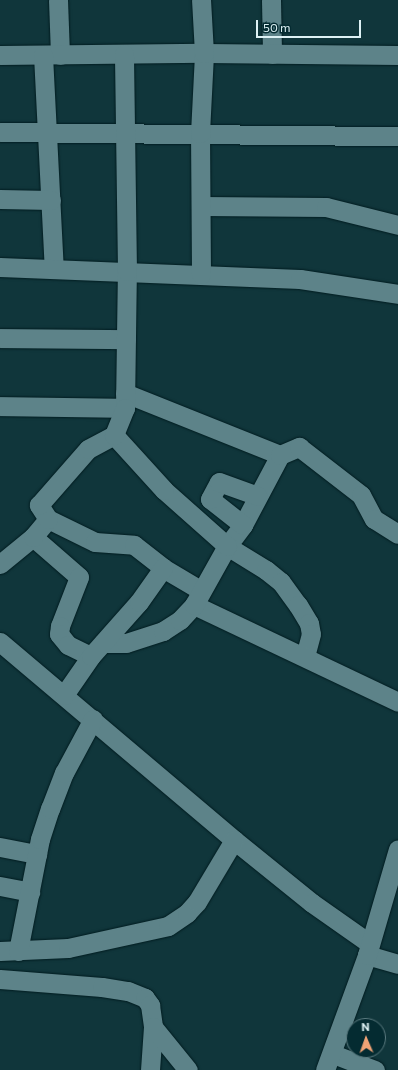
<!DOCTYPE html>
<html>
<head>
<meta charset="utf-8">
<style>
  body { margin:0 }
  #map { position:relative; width:398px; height:1070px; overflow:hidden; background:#10363b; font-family:Commissioner,sans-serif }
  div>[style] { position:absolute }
  .roads { filter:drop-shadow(0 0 1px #011c20) drop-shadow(0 0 1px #011c20) }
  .minor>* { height:19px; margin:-9.5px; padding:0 9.5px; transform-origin:9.5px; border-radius:9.5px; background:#5d8389 }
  span { translate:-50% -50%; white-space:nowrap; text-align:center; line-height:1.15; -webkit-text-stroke:3.5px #042b31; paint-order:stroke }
  .north { position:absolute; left:346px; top:1018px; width:40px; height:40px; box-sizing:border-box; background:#042b31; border:1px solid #5b7a7f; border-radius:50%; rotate:358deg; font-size:11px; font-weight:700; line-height:16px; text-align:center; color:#ddf1f4 }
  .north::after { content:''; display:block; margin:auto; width:14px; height:18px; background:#efa376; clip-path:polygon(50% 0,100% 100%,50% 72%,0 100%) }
  .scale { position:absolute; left:256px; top:20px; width:105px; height:18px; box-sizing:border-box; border:2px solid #ddf1f4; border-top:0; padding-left:5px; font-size:12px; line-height:14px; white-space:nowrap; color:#ddf1f4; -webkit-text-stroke:3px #042b31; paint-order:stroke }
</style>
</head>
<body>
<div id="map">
  <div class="roads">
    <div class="minor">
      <i style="left:58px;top:0;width:55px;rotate:87.9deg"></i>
      <i style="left:271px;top:0;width:54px;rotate:88.9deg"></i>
      <i style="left:0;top:55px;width:204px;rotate:-0.6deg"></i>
      <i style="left:204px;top:53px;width:194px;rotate:0.6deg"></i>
      <i style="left:43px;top:55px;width:214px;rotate:87.1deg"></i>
      <i style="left:0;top:132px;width:398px;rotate:0.6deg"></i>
      <i style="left:0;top:199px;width:51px;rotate:1.1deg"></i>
      <i style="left:201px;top:206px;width:125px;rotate:0.5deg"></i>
      <i style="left:326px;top:207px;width:74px;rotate:14deg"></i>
      <i style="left:0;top:267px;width:300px;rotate:2.3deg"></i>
      <i style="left:300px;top:279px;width:99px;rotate:8.7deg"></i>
      <i style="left:201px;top:274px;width:141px;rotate:-90.4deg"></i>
      <i style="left:200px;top:133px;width:80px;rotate:-87.1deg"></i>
      <i style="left:204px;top:53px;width:53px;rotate:-93.2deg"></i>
      <i style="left:0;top:338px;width:126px;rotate:0.5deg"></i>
      <i style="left:125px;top:393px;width:167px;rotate:21.8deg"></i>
      <i style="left:280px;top:455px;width:79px;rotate:117.9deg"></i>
      <i style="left:243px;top:525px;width:26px;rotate:127deg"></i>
      <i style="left:227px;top:546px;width:46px;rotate:31.6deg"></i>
      <i style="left:266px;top:570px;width:19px;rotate:39deg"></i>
      <i style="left:281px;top:582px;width:29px;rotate:54deg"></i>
      <i style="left:298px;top:605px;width:21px;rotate:59deg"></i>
      <i style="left:309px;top:623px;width:11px;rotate:80deg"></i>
      <i style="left:311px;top:634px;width:23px;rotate:105deg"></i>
      <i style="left:0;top:406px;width:125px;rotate:0.9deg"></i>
      <i style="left:125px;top:408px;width:137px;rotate:-89.2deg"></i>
      <i style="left:127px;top:271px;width:217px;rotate:-90.8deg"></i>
      <i style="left:280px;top:455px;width:21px;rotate:-23deg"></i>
      <i style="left:299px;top:447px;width:78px;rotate:37.7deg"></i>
      <i style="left:361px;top:495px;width:27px;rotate:62deg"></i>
      <i style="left:374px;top:519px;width:28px;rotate:32deg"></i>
      <i style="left:48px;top:519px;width:52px;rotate:26.1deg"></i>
      <i style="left:95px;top:542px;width:39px;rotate:4deg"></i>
      <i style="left:134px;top:545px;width:37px;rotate:38deg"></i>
      <i style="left:163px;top:568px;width:43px;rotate:30.7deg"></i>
      <i style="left:243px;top:525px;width:42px;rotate:-141.8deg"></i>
      <i style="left:210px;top:499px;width:19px;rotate:-62deg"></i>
      <i style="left:219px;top:482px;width:41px;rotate:19.7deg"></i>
      <i style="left:33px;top:537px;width:61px;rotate:41deg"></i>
      <i style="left:79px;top:577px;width:53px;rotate:111.2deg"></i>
      <i style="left:60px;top:626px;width:8px;rotate:97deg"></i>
      <i style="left:59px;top:634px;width:14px;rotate:51deg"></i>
      <i style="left:68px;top:645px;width:25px;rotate:26deg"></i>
      <i style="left:0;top:564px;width:43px;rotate:-39.3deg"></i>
      <i style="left:33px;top:537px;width:23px;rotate:-50deg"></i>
      <i style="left:48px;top:519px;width:17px;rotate:-123deg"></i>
      <i style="left:39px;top:505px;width:74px;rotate:-48.8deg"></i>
      <i style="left:88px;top:449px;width:30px;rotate:-28deg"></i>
      <i style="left:194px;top:605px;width:226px;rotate:25.4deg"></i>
      <i style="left:0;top:642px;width:307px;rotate:40.2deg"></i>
      <i style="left:234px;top:840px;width:100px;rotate:38.9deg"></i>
      <i style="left:312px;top:903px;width:70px;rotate:35.1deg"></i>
      <i style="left:103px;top:643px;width:23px"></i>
      <i style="left:126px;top:643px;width:39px;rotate:-18deg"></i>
      <i style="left:163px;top:631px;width:20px;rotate:-33deg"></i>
      <i style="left:180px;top:620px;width:21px;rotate:-47deg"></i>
      <i style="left:194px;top:605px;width:68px;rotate:-60.8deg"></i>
      <i style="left:227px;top:546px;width:84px;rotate:-138.4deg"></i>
      <i style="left:164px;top:490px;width:74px;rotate:-132.3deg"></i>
      <i style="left:114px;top:435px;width:29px;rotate:-68deg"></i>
      <i style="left:64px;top:695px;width:47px;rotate:-55.3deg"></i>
      <i style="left:91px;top:656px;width:72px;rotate:-48.4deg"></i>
      <i style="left:139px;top:602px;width:42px;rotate:-54.8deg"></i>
      <i style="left:0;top:847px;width:38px;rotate:11deg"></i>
      <i style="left:0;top:886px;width:31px;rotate:11deg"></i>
      <i style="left:0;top:951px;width:68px;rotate:-2.5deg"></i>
      <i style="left:68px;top:948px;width:102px;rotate:-12.4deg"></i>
      <i style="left:168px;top:926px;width:23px;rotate:-34deg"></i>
      <i style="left:187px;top:913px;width:15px;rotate:-48deg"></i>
      <i style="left:197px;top:902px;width:72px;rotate:-59.2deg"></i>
      <i style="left:18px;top:951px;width:114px;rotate:-78.9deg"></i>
      <i style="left:40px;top:839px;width:32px;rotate:-72deg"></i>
      <i style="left:50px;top:809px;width:39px;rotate:-69deg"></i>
      <i style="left:64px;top:773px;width:61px;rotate:-61.8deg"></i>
      <i style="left:367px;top:955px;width:32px;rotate:16deg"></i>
      <i style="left:0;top:979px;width:102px;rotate:4.5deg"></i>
      <i style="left:102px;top:987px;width:26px;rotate:9deg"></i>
      <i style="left:128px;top:991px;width:18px;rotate:22deg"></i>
      <i style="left:145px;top:998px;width:9px;rotate:54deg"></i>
      <i style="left:150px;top:1005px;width:22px;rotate:82deg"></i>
      <i style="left:153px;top:1027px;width:43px;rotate:94deg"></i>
      <i style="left:153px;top:1027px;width:55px;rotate:50.9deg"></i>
      <i style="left:333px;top:1054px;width:45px;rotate:20.9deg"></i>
      <i style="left:325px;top:1070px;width:122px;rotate:-69.9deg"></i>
      <i style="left:367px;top:955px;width:110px;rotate:-73.7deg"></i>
    </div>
  </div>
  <div class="north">N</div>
  <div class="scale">50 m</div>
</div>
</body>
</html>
